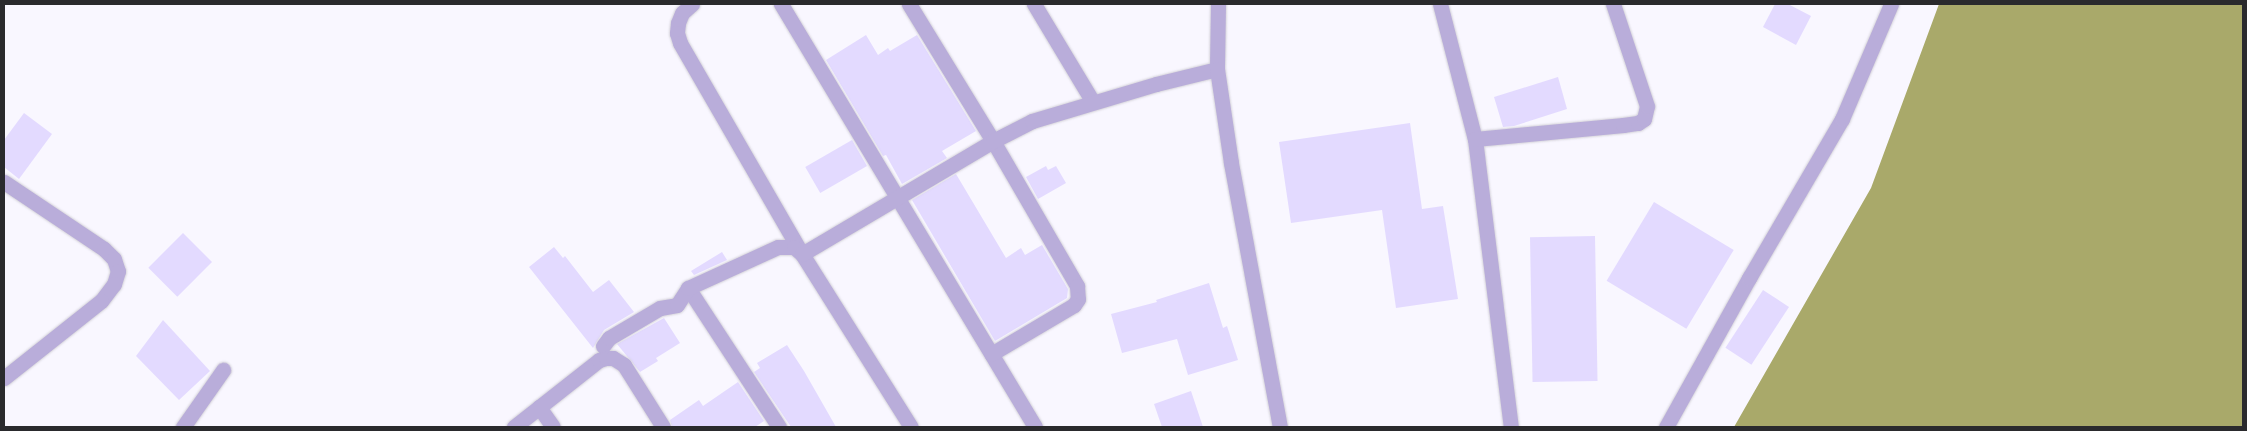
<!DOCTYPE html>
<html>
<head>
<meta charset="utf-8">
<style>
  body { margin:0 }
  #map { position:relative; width:2247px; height:431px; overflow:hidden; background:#f9f7ff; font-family:"Asap Condensed",sans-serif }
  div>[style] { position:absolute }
  .water>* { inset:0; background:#a9a96a }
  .building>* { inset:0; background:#e3daff; transform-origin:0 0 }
  .roads { filter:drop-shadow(0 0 1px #d4d2d9) drop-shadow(0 0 1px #d4d2d9) }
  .minor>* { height:15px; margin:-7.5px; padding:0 7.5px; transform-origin:7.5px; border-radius:7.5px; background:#b9adda }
  .tertiary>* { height:15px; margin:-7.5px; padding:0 7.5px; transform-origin:7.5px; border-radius:7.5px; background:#b9adda }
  span { translate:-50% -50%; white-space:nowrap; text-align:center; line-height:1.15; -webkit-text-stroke:4px #fff; paint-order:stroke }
  .frame { position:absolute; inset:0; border:5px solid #2a2a2d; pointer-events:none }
</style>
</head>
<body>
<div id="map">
  <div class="water">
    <i style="clip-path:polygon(1939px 4px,2243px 4px,2243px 427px,1734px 427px,1871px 188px)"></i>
  </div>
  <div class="building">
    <i style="clip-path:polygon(1775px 4px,1788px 4px,1811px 16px,1796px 45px,1763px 27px)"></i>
    <i style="clip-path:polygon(866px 35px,878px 55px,888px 48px,890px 51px,917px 35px,976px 131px,942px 151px,947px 158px,902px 184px,886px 155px,883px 156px,826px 60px)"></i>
    <i style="clip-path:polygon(1558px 77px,1567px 109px,1514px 126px,1503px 127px,1494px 97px)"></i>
    <i style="clip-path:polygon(24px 113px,52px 134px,19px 179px,4px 167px,4px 140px)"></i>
    <i style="clip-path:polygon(1410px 123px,1422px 209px,1443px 206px,1458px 299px,1396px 308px,1382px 210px,1291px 223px,1279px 142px)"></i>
    <i style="left:852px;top:140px;width:30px;height:54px;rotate:60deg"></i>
    <i style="clip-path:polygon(1046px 166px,1048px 170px,1056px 166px,1066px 183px,1038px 199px,1026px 177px)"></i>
    <i style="clip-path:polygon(956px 174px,1006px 258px,1021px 248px,1025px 255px,1042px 245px,1068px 289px,1067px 298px,995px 341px,912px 200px)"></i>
    <i style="left:1654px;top:202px;width:93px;height:92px;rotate:31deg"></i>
    <i style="left:183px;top:233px;width:41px;height:49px;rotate:45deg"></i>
    <i style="left:1595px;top:236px;width:145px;height:65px;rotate:89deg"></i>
    <i style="clip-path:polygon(554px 247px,563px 258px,565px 256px,593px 292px,609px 280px,634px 312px,604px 330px,593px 348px,529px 267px)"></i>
    <i style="clip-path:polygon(722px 252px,727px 260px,694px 275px,691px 271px)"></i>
    <i style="clip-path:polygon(1209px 283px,1223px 328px,1227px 326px,1238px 360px,1188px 375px,1177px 339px,1122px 353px,1111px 314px,1157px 302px,1156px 300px)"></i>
    <i style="left:1763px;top:290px;width:31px;height:69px;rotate:33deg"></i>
    <i style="clip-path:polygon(664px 318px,680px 343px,656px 358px,658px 361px,640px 372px,617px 344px)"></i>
    <i style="clip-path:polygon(163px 320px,210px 371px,179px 400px,136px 356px)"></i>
    <i style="clip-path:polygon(787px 345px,804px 371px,836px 427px,791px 427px,754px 372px,760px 368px,757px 363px)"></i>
    <i style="clip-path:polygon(738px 382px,764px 421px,755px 427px,672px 427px,670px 420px,699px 400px,703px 406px)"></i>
    <i style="clip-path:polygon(1191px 391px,1203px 427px,1162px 427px,1154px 404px)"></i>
  </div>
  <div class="roads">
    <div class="minor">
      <i style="left:692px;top:4px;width:13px;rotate:138deg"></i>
      <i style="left:682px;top:13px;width:11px;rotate:112deg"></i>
      <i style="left:678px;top:23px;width:10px;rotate:96deg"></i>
      <i style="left:677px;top:33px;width:10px;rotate:73deg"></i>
      <i style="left:680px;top:43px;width:244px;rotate:60deg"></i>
      <i style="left:802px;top:254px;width:204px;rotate:57.8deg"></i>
      <i style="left:781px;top:4px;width:493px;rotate:59deg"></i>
      <i style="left:909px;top:4px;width:161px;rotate:58.5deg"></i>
      <i style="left:993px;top:141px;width:168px;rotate:59.9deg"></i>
      <i style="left:1077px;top:286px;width:13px;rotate:86deg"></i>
      <i style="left:1078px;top:299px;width:7px;rotate:124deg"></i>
      <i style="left:1074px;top:305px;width:96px;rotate:149.4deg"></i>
      <i style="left:1034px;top:4px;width:114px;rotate:59deg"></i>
      <i style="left:1440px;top:4px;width:139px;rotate:75.5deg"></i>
      <i style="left:1475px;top:139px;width:290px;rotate:82.9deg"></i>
      <i style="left:1475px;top:139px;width:149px;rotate:-5.4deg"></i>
      <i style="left:1623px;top:125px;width:15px;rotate:-8deg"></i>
      <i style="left:1638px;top:123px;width:7px;rotate:-34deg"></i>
      <i style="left:1644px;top:119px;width:13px;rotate:-77deg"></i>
      <i style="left:1647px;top:106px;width:108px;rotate:-108.4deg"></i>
      <i style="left:4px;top:182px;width:120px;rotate:33.8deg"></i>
      <i style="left:104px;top:249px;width:14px;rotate:45deg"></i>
      <i style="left:114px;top:259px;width:13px;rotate:72deg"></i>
      <i style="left:118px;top:271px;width:14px;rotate:107deg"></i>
      <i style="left:114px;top:284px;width:21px;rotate:127deg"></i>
      <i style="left:101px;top:301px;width:124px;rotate:141.6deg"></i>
      <i style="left:688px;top:288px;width:166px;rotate:56.8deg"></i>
      <i style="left:603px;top:346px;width:10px;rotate:-53deg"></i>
      <i style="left:609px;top:338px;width:59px;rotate:-30.5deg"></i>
      <i style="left:660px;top:308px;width:17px;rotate:-10deg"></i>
      <i style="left:677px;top:305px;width:20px;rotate:-57deg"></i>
      <i style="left:688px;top:288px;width:99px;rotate:-24.5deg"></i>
      <i style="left:778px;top:247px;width:16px"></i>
      <i style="left:794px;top:247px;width:11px;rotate:41deg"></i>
      <i style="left:802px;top:254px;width:222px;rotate:-30.6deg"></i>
      <i style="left:993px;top:141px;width:44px;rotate:-27.1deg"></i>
      <i style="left:1032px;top:121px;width:129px;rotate:-16.6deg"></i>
      <i style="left:1156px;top:84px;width:63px;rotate:-13.8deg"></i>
      <i style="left:539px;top:407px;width:24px;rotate:55deg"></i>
      <i style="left:183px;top:427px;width:70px;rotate:-54.9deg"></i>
      <i style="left:514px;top:427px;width:108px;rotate:-38.2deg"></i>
      <i style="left:599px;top:360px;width:7px;rotate:-16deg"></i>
      <i style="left:606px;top:358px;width:7px"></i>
      <i style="left:613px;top:358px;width:13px;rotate:32deg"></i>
      <i style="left:624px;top:365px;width:73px;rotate:57.8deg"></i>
      <i style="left:1666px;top:427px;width:171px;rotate:-60.9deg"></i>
      <i style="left:1749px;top:278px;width:184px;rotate:-59.7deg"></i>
      <i style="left:1842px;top:119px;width:125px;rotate:-66.9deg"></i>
    </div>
    <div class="tertiary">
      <i style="left:1218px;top:4px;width:65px;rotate:90.9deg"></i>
      <i style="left:1217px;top:69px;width:95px;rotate:81.5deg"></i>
      <i style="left:1231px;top:163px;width:269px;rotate:79.5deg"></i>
    </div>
  </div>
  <div class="frame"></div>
</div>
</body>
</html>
